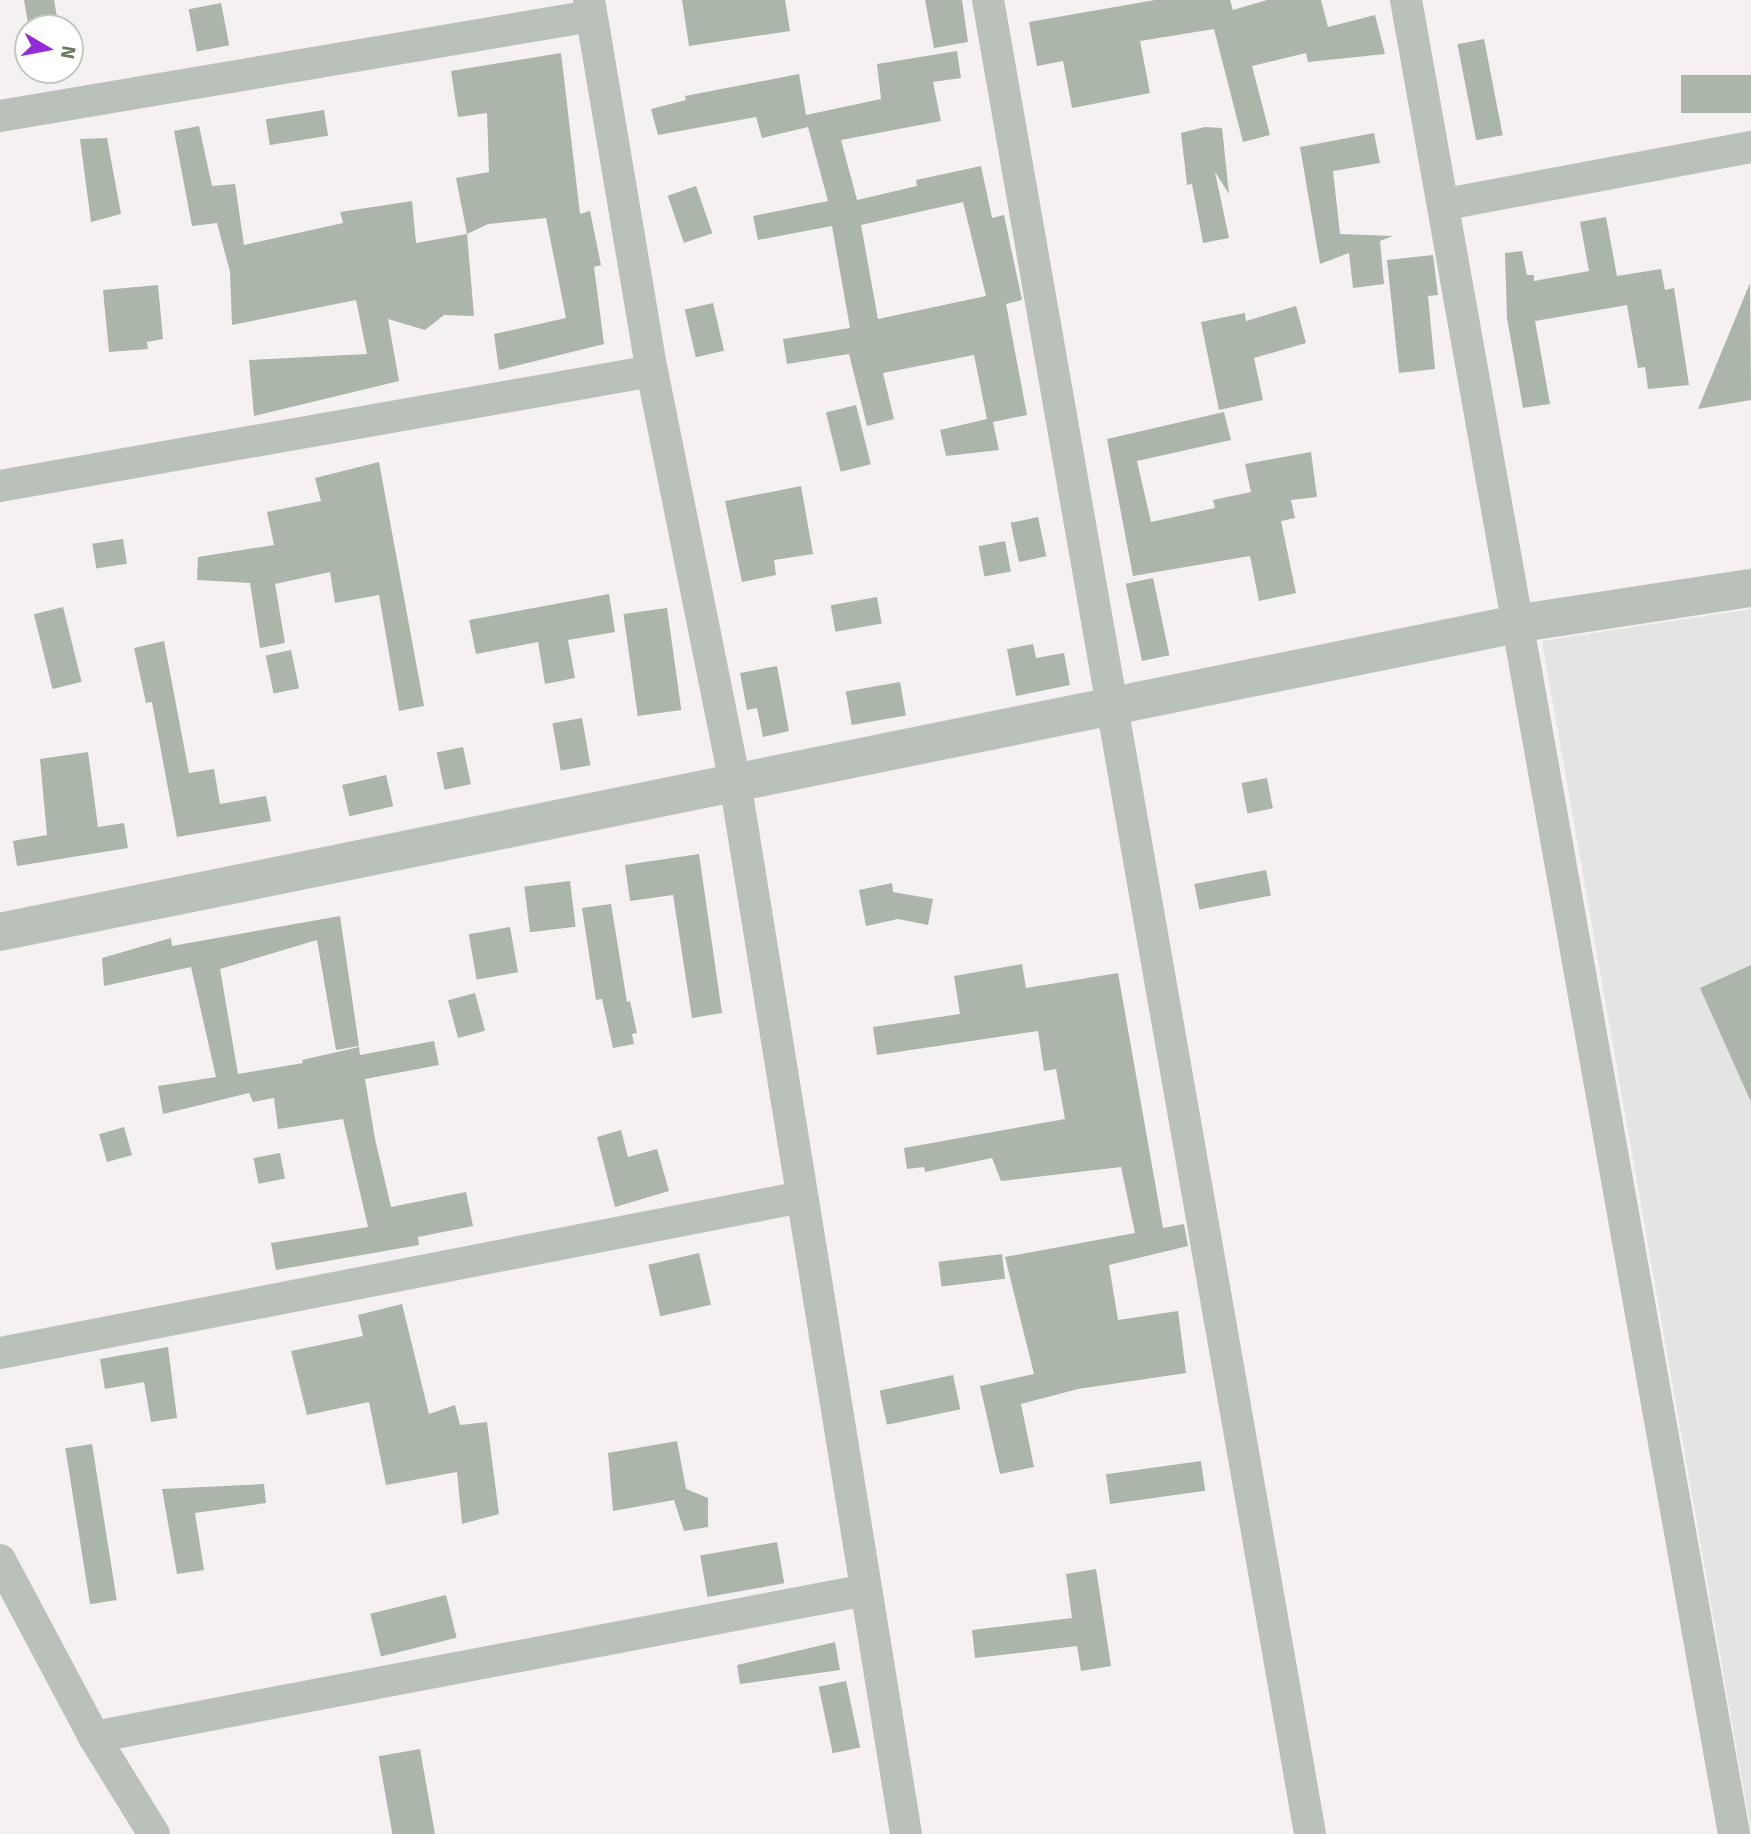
<!DOCTYPE html>
<html>
<head>
<meta charset="utf-8">
<style>
  body { margin:0 }
  #map { position:relative; width:1751px; height:1834px; overflow:hidden; background:#f5f1f3; font-family:Signika,sans-serif }
  div>[style] { position:absolute }
  .built>* { inset:0; background:#e5e4e4 }
  .building>* { inset:0; background:#acb5a9; transform-origin:0 0 }
  .minor>* { height:32px; margin:-16px; padding:0 16px; transform-origin:16px; border-radius:16px; background:#bac1b9 }
  .tertiary>* { height:38px; margin:-19px; padding:0 19px; transform-origin:19px; border-radius:19px; background:#bac1b9 }
  span { translate:-50% -50%; white-space:nowrap; text-align:center; line-height:1.15; -webkit-text-stroke:7px #fff; paint-order:stroke }
  .north { position:absolute; left:14px; top:14px; width:70px; height:70px; box-sizing:border-box; background:#fff; border:2px solid #c2cac0; border-radius:50%; rotate:100deg; font-size:19px; font-weight:700; line-height:28px; text-align:center; color:#667a61 }
  .north::after { content:''; display:block; margin:auto; width:24px; height:32px; background:#922cd9; clip-path:polygon(50% 0,100% 100%,50% 72%,0 100%) }
</style>
</head>
<body>
<div id="map">
  <div class="built">
    <i style="clip-path:polygon(1751px 609px,1751px 1831px,1542px 641px)"></i>
  </div>
  <div class="building">
    <i style="clip-path:polygon(24px 0,54px 0,59px 28px,29px 28px)"></i>
    <i style="clip-path:polygon(682px 0,785px 0,790px 31px,689px 46px)"></i>
    <i style="clip-path:polygon(925px 0,962px 0,968px 42px,934px 48px)"></i>
    <i style="clip-path:polygon(1155px 0,1230px 0,1233px 10px,1267px 0,1321px 0,1328px 27px,1375px 15px,1385px 54px,1308px 62px,1306px 53px,1252px 66px,1270px 135px,1243px 142px,1214px 29px,1140px 41px,1150px 93px,1072px 108px,1063px 61px,1037px 66px,1029px 22px)"></i>
    <i style="left:221px;top:3px;width:43px;height:33px;rotate:79deg"></i>
    <i style="left:1484px;top:39px;width:98px;height:27px;rotate:79deg"></i>
    <i style="clip-path:polygon(evenodd,957px 51px,961px 78px,933px 82px,941px 121px,841px 140px,857px 200px,917px 186px,916px 180px,981px 166px,992px 218px,1004px 215px,1022px 300px,1006px 304px,1027px 415px,993px 422px,999px 450px,946px 456px,940px 430px,987px 419px,974px 355px,883px 373px,894px 419px,867px 426px,849px 354px,787px 364px,783px 339px,850px 328px,832px 226px,758px 240px,753px 216px,828px 201px,808px 127px,762px 138px,756px 117px,658px 135px,651px 109px,686px 100px,685px 96px,799px 74px,806px 115px,881px 99px,877px 64px,957px 51px,963px 202px,986px 296px,878px 319px,861px 225px,963px 202px)"></i>
    <i style="clip-path:polygon(561px 53px,580px 214px,590px 211px,601px 265px,594px 267px,604px 344px,499px 370px,494px 334px,566px 318px,546px 218px,488px 224px,467px 234px,456px 178px,489px 172px,487px 113px,458px 117px,451px 71px)"></i>
    <i style="clip-path:polygon(37px 70px,68px 70px,69px 75px,39px 81px)"></i>
    <i style="left:1751px;top:75px;width:38px;height:70px;rotate:90deg"></i>
    <i style="left:324px;top:110px;width:26px;height:59px;rotate:81deg"></i>
    <i style="clip-path:polygon(199px 126px,212px 186px,235px 184px,244px 245px,343px 223px,340px 212px,412px 201px,416px 243px,467px 234px,474px 316px,444px 315px,425px 330px,388px 319px,399px 381px,254px 416px,249px 360px,367px 354px,356px 300px,232px 325px,230px 272px,217px 223px,192px 226px,174px 131px)"></i>
    <i style="clip-path:polygon(1205px 127px,1222px 128px,1229px 194px,1215px 172px,1229px 238px,1203px 243px,1192px 184px,1187px 185px,1181px 133px)"></i>
    <i style="clip-path:polygon(1374px 133px,1380px 163px,1333px 171px,1340px 234px,1393px 236px,1380px 241px,1384px 284px,1353px 288px,1349px 253px,1320px 264px,1300px 147px)"></i>
    <i style="clip-path:polygon(107px 138px,121px 214px,91px 222px,80px 139px)"></i>
    <i style="left:696px;top:186px;width:50px;height:30px;rotate:71deg"></i>
    <i style="clip-path:polygon(1606px 217px,1617px 276px,1661px 269px,1665px 290px,1674px 288px,1689px 385px,1648px 389px,1645px 367px,1638px 368px,1627px 305px,1535px 321px,1550px 404px,1523px 408px,1507px 318px,1505px 253px,1522px 251px,1527px 275px,1534px 275px,1534px 281px,1589px 271px,1580px 222px)"></i>
    <i style="clip-path:polygon(1433px 255px,1438px 295px,1428px 296px,1435px 369px,1399px 373px,1387px 260px)"></i>
    <i style="clip-path:polygon(1750px 283px,1751px 400px,1698px 409px)"></i>
    <i style="clip-path:polygon(158px 285px,163px 339px,147px 342px,148px 349px,109px 352px,103px 290px)"></i>
    <i style="left:713px;top:303px;width:49px;height:29px;rotate:77deg"></i>
    <i style="clip-path:polygon(1296px 306px,1306px 343px,1254px 358px,1263px 400px,1219px 410px,1201px 322px,1245px 313px,1246px 321px)"></i>
    <i style="left:856px;top:405px;width:61px;height:31px;rotate:76deg"></i>
    <i style="clip-path:polygon(1224px 412px,1231px 440px,1137px 461px,1151px 522px,1215px 508px,1213px 500px,1251px 492px,1245px 464px,1311px 452px,1317px 497px,1291px 500px,1295px 518px,1281px 521px,1296px 593px,1259px 601px,1250px 556px,1133px 576px,1107px 439px)"></i>
    <i style="clip-path:polygon(379px 462px,424px 706px,399px 711px,379px 595px,335px 603px,330px 572px,275px 584px,285px 643px,260px 648px,250px 583px,197px 580px,198px 557px,274px 545px,267px 512px,321px 501px,315px 478px)"></i>
    <i style="clip-path:polygon(801px 486px,813px 554px,774px 560px,776px 575px,742px 582px,725px 501px)"></i>
    <i style="left:1038px;top:517px;width:40px;height:28px;rotate:78deg"></i>
    <i style="left:123px;top:539px;width:25px;height:31px;rotate:81deg"></i>
    <i style="left:1005px;top:541px;width:31px;height:27px;rotate:79deg"></i>
    <i style="left:1153px;top:578px;width:79px;height:28px;rotate:78deg"></i>
    <i style="clip-path:polygon(609px 594px,615px 632px,568px 640px,575px 678px,545px 684px,538px 642px,476px 654px,469px 620px)"></i>
    <i style="left:877px;top:597px;width:27px;height:47px;rotate:80deg"></i>
    <i style="left:63px;top:607px;width:77px;height:30px;rotate:76deg"></i>
    <i style="left:667px;top:608px;width:103px;height:44px;rotate:82deg"></i>
    <i style="clip-path:polygon(164px 641px,189px 773px,214px 769px,220px 804px,266px 796px,271px 821px,177px 837px,152px 702px,146px 703px,134px 648px)"></i>
    <i style="clip-path:polygon(1033px 644px,1036px 658px,1064px 653px,1070px 685px,1016px 696px,1007px 649px)"></i>
    <i style="left:291px;top:650px;width:39px;height:26px;rotate:78deg"></i>
    <i style="clip-path:polygon(777px 666px,789px 731px,763px 737px,757px 708px,747px 710px,740px 673px)"></i>
    <i style="left:900px;top:682px;width:34px;height:55px;rotate:80deg"></i>
    <i style="left:582px;top:718px;width:48px;height:30px;rotate:80deg"></i>
    <i style="left:463px;top:747px;width:38px;height:27px;rotate:78deg"></i>
    <i style="clip-path:polygon(88px 752px,98px 827px,124px 823px,128px 848px,17px 866px,13px 841px,47px 835px,40px 759px)"></i>
    <i style="left:386px;top:775px;width:32px;height:45px;rotate:77deg"></i>
    <i style="left:1267px;top:778px;width:31px;height:26px;rotate:79deg"></i>
    <i style="clip-path:polygon(699px 854px,722px 1013px,692px 1018px,673px 895px,630px 901px,625px 865px)"></i>
    <i style="left:1266px;top:870px;width:26px;height:73px;rotate:79deg"></i>
    <i style="left:570px;top:881px;width:46px;height:46px;rotate:83deg"></i>
    <i style="clip-path:polygon(892px 883px,893px 892px,933px 899px,928px 925px,898px 919px,866px 926px,859px 890px)"></i>
    <i style="clip-path:polygon(611px 904px,627px 1002px,630px 1001px,637px 1033px,632px 1034px,634px 1044px,613px 1048px,602px 999px,596px 1000px,582px 908px)"></i>
    <i style="clip-path:polygon(340px 916px,359px 1046px,336px 1050px,317px 940px,220px 969px,238px 1074px,303px 1063px,302px 1060px,359px 1047px,360px 1055px,434px 1041px,439px 1065px,365px 1079px,375px 1139px,391px 1207px,466px 1192px,473px 1226px,418px 1237px,419px 1245px,276px 1270px,271px 1243px,368px 1227px,343px 1119px,278px 1129px,274px 1098px,253px 1102px,249px 1093px,163px 1114px,158px 1086px,216px 1077px,191px 967px,104px 986px,102px 958px,171px 938px,172px 946px)"></i>
    <i style="left:510px;top:927px;width:46px;height:42px;rotate:80deg"></i>
    <i style="clip-path:polygon(1022px 964px,1026px 988px,1118px 973px,1163px 1228px,1184px 1224px,1188px 1246px,1109px 1265px,1118px 1320px,1178px 1311px,1186px 1373px,1078px 1389px,1021px 1404px,1034px 1467px,1000px 1474px,980px 1386px,1034px 1374px,1005px 1257px,1135px 1233px,1121px 1167px,1001px 1181px,992px 1158px,925px 1172px,924px 1167px,907px 1169px,904px 1148px,1065px 1119px,1056px 1069px,1044px 1071px,1038px 1031px,877px 1055px,873px 1027px,960px 1014px,954px 976px)"></i>
    <i style="clip-path:polygon(1751px 965px,1751px 1102px,1700px 988px)"></i>
    <i style="left:475px;top:993px;width:39px;height:28px;rotate:75deg"></i>
    <i style="left:124px;top:1127px;width:29px;height:26px;rotate:74deg"></i>
    <i style="clip-path:polygon(621px 1130px,628px 1157px,657px 1149px,669px 1191px,615px 1207px,597px 1137px)"></i>
    <i style="left:280px;top:1153px;width:26px;height:27px;rotate:79deg"></i>
    <i style="left:699px;top:1253px;width:53px;height:52px;rotate:77deg"></i>
    <i style="left:1002px;top:1254px;width:25px;height:64px;rotate:83deg"></i>
    <i style="clip-path:polygon(402px 1304px,429px 1414px,455px 1405px,460px 1425px,487px 1422px,499px 1514px,462px 1524px,457px 1472px,386px 1485px,369px 1402px,307px 1415px,291px 1351px,363px 1336px,358px 1315px)"></i>
    <i style="clip-path:polygon(168px 1347px,177px 1418px,151px 1422px,144px 1382px,105px 1389px,100px 1359px)"></i>
    <i style="left:953px;top:1375px;width:35px;height:75px;rotate:78deg"></i>
    <i style="clip-path:polygon(677px 1441px,686px 1489px,708px 1498px,708px 1527px,684px 1531px,674px 1500px,613px 1511px,608px 1453px)"></i>
    <i style="left:92px;top:1444px;width:158px;height:27px;rotate:81deg"></i>
    <i style="left:1201px;top:1461px;width:30px;height:96px;rotate:82deg"></i>
    <i style="clip-path:polygon(264px 1484px,266px 1503px,195px 1513px,204px 1570px,177px 1574px,162px 1489px)"></i>
    <i style="left:777px;top:1542px;width:42px;height:78px;rotate:80deg"></i>
    <i style="clip-path:polygon(1096px 1569px,1111px 1666px,1081px 1671px,1077px 1646px,975px 1658px,972px 1630px,1072px 1618px,1066px 1574px)"></i>
    <i style="left:446px;top:1595px;width:44px;height:78px;rotate:76deg"></i>
    <i style="clip-path:polygon(835px 1642px,840px 1670px,740px 1684px,737px 1665px)"></i>
    <i style="left:846px;top:1681px;width:68px;height:28px;rotate:78deg"></i>
    <i style="left:420px;top:1749px;width:86px;height:42px;rotate:80deg"></i>
  </div>
  <div class="minor">
    <i style="left:589px;top:0;width:376px;rotate:80.4deg"></i>
    <i style="left:652px;top:371px;width:419px;rotate:78.6deg"></i>
    <i style="left:735px;top:782px;width:1066px;rotate:80.77deg"></i>
    <i style="left:988px;top:0;width:1862px;rotate:80.04deg"></i>
    <i style="left:1406px;top:0;width:1863px;rotate:79.86deg"></i>
    <i style="left:0;top:116px;width:599px;rotate:-9.6deg"></i>
    <i style="left:1446px;top:204px;width:310px;rotate:-10.6deg"></i>
    <i style="left:0;top:486px;width:662px;rotate:-10deg"></i>
    <i style="left:0;top:1353px;width:817px;rotate:-11.01deg"></i>
    <i style="left:0;top:1560px;width:200px;rotate:62deg"></i>
    <i style="left:94px;top:1737px;width:114px;rotate:58.3deg"></i>
    <i style="left:94px;top:1737px;width:786px;rotate:-10.78deg"></i>
  </div>
  <div class="tertiary">
    <i style="left:0;top:932px;width:1552px;rotate:-11.48deg"></i>
    <i style="left:1521px;top:623px;width:233px;rotate:-8.7deg"></i>
  </div>
  <div class="north">N</div>
</div>
</body>
</html>
